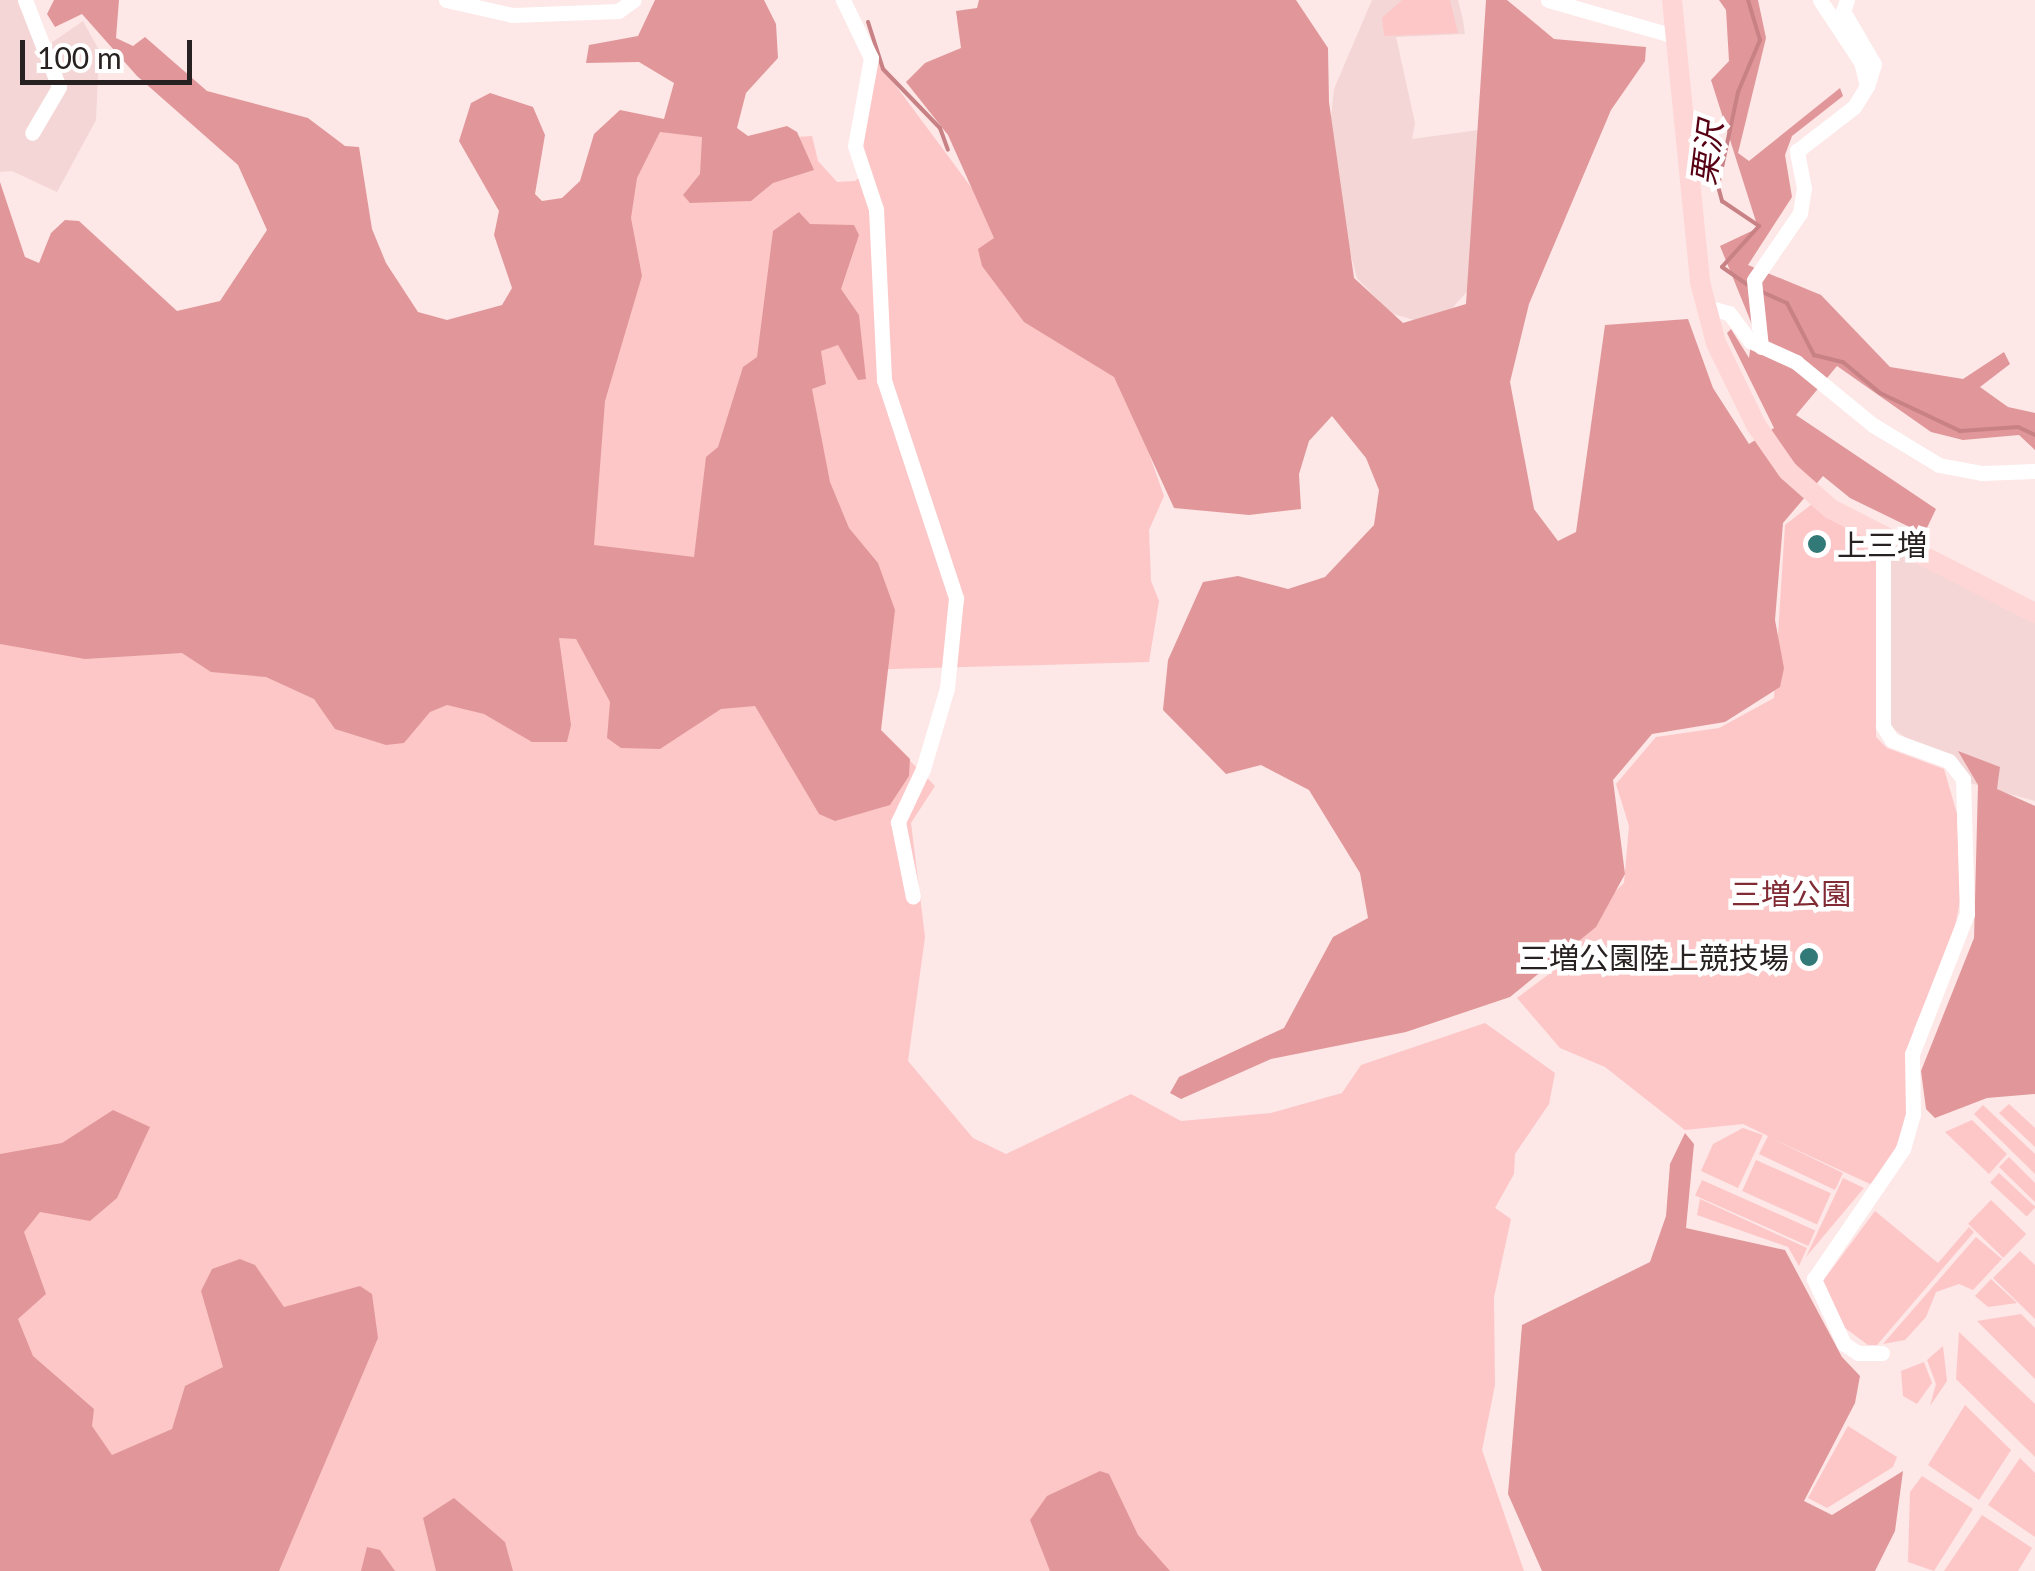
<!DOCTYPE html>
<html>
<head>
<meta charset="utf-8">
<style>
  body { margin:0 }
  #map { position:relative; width:2035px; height:1571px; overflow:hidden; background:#fde7e7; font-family:Lato,"Noto Sans JP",sans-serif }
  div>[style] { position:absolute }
  .built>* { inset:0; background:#f4d6d6 }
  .green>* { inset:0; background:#fdc7c8; transform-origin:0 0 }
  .forest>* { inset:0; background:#e1979a }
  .stream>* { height:4px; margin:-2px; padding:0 2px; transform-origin:2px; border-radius:2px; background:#c88184 }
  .minor>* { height:15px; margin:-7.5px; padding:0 7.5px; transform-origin:7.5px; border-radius:7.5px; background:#fff }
  .major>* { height:20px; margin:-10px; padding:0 10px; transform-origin:10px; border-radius:10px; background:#ffd6d6 }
  .dots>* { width:28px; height:28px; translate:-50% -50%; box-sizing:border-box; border:5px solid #fff; border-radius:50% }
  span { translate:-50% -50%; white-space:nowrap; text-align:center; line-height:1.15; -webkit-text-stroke:9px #fff; paint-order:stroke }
  .poi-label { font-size:30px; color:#282121 }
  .left { translate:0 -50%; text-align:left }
  .right { translate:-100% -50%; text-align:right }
  .park-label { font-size:30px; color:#812b35 }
  .water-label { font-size:32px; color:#570014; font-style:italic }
  .scale { position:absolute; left:20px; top:40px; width:172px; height:45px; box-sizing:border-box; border:5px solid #282121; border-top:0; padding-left:12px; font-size:30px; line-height:35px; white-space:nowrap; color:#282121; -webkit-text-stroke:8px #fff; paint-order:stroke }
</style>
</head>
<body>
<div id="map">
  <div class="built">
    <i style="clip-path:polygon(0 0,18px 0,38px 52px,83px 21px,99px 50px,96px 120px,57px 192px,12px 171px,0 172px)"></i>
    <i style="clip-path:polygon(1372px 0,1458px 0,1463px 20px,1465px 34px,1396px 37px,1415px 123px,1412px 139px,1479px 130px,1471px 287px,1447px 314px,1421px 322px,1390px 313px,1357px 278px,1326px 162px,1334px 89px)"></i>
    <i style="clip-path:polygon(1885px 548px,2035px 622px,2035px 801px,1970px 783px,1888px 725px)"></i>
  </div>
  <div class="green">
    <i style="clip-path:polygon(1402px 0,1450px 0,1458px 33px,1384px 36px,1382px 18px)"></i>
    <i style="clip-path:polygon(876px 59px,1086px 342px,1120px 371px,1164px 496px,1149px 530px,1151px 581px,1159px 601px,1149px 662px,821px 671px,935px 786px,911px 823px,925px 937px,908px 1061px,973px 1138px,1006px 1154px,1131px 1094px,1181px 1121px,1271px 1113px,1342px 1093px,1361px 1065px,1485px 1023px,1555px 1073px,1549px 1104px,1515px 1154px,1514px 1174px,1495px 1208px,1511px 1219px,1494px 1297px,1495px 1385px,1482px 1450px,1524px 1571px,102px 1571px,0 1472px,0 526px,439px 457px,655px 127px,765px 139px,812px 136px,818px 161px,837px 182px,855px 181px,868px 171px,860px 137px)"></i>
    <i style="clip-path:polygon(1812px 504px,1871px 540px,1877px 556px,1876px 737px,1887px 748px,1944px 769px,1957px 814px,1960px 901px,1953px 937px,1914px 1029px,1906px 1120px,1889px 1166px,1870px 1184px,1771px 1138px,1843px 1173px,1835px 1190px,1759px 1154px,1768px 1136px,1743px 1124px,1685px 1130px,1605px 1067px,1560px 1048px,1517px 998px,1569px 959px,1600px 906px,1624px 883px,1629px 826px,1616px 784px,1656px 737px,1719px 728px,1774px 698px,1785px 525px)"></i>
    <i style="clip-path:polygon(2009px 1104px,2035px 1128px,2035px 1147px,1999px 1113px)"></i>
    <i style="clip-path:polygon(1983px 1105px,2035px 1154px,2035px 1174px,1974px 1114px)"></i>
    <i style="clip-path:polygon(1972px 1120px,2007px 1154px,1989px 1174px,1945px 1132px)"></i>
    <i style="clip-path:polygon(1743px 1128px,1763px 1135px,1738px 1188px,1701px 1171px,1713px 1144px)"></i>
    <i style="clip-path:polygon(2009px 1157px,2035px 1183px,2035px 1202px,1999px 1167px)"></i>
    <i style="left:1756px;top:1160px;width:82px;height:34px;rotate:24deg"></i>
    <i style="left:1999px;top:1173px;width:50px;height:13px;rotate:43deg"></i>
    <i style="clip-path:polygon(1843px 1178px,1864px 1188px,1806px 1257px)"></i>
    <i style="left:1702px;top:1180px;width:124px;height:17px;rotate:24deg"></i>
    <i style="clip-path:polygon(1700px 1199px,1807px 1248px,1799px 1266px,1788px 1247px,1697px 1215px)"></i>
    <i style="left:1991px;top:1200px;width:49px;height:33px;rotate:44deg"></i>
    <i style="clip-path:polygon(1875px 1211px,1938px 1263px,1969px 1227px,1974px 1232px,1877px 1345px,1868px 1345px,1841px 1325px,1823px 1281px)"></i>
    <i style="clip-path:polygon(1976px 1237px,2002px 1259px,1973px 1290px,1959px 1284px,1936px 1292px,1926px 1317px,1905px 1340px,1883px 1344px)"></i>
    <i style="clip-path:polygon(2020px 1251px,2035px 1265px,2035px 1319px,1993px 1278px)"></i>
    <i style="clip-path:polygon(1991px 1279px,2017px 1303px,1988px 1307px,1975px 1296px)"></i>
    <i style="clip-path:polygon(2021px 1314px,2035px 1328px,2035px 1379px,1977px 1321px)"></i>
    <i style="clip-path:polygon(1959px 1332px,2035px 1404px,2035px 1457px,1956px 1379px)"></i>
    <i style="clip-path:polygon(1943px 1346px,1947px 1381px,1930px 1406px,1936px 1384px,1927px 1360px)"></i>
    <i style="clip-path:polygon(1924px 1362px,1932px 1383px,1917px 1404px,1903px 1396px,1901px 1371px)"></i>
    <i style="clip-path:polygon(1965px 1405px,2011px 1450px,1979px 1500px,1928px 1465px)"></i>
    <i style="clip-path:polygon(1848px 1426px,1897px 1457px,1893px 1467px,1827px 1508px,1808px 1498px)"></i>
    <i style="clip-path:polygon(2020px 1458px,2035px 1473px,2035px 1537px,1988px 1505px)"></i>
    <i style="clip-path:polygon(1922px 1476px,1973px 1509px,1934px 1571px,1908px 1562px,1910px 1492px)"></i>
    <i style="clip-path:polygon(1982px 1515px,2032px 1548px,2018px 1571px,1944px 1571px)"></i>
  </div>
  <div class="forest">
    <i style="clip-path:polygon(54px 0,119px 0,116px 38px,133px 46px,145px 37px,207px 91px,308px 118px,345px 146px,359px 147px,372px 229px,386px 263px,418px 312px,447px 320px,502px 305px,512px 288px,494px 235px,499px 211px,459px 141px,471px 103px,490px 93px,533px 107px,545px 135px,535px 194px,542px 201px,562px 198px,580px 181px,594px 134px,620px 110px,664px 119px,674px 83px,639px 62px,586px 63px,589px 45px,638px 36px,655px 0,764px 0,776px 24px,778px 58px,746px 93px,737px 128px,748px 136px,787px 126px,797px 132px,814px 170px,773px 183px,751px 201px,690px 203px,683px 195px,700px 174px,702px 137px,660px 132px,637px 178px,631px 218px,642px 276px,605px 401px,594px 545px,694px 557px,706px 457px,718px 447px,743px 367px,757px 357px,773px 231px,799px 212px,810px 224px,854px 225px,859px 235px,841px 289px,859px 315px,866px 379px,858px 380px,838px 345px,821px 351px,826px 384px,812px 389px,830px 482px,849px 528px,878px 563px,895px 610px,881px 730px,910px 759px,909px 776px,890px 805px,835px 821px,819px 814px,755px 706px,721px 709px,660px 749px,621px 748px,607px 738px,610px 702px,576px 639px,559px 638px,571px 725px,567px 742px,532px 742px,484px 714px,447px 705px,430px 712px,404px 743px,386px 745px,335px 729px,314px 699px,266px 677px,211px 672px,182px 653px,85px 659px,0 644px,0 182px,25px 257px,39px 263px,51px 233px,65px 220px,79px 221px,177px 311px,220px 301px,267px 230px,238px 165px,137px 76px,82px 14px,55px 27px,47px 14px)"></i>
    <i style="clip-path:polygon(979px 0,1296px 0,1328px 48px,1329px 102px,1354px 278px,1403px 323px,1466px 304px,1486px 0,1507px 0,1554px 39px,1646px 47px,1645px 61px,1611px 110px,1529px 304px,1510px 382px,1534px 509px,1558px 541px,1576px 532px,1605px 325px,1688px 319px,1713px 388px,1749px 444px,1774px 428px,1727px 333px,1731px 329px,1749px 358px,1753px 327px,1720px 246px,1758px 228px,1711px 80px,1729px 61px,1726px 10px,1719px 0,1758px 0,1766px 38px,1738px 153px,1749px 161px,1840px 88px,1843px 96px,1792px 136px,1785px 155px,1792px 197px,1748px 265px,1821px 295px,1890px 367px,1963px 379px,2004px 352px,2010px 364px,1980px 387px,2008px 407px,2035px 413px,2035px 450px,2019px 435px,1963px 440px,1931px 432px,1837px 366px,1796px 415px,1936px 509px,1924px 534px,1850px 498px,1823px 476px,1783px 523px,1775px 620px,1784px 668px,1780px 687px,1725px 722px,1652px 734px,1613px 780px,1625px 874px,1596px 927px,1510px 997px,1406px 1032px,1271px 1059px,1181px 1099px,1170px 1093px,1179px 1077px,1284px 1028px,1333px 937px,1368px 918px,1360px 873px,1309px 790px,1261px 765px,1226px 774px,1163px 710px,1168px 660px,1203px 582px,1238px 576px,1288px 589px,1325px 577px,1374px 525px,1379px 490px,1366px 458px,1332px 416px,1309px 441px,1299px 474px,1301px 509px,1249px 515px,1174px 508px,1114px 377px,1024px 322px,982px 266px,978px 249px,994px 238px,948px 135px,906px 82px,925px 63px,961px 48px,956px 11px,977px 8px)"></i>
    <i style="clip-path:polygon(1958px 751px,2000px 767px,1997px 789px,2035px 806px,2035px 1094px,1987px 1098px,1935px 1118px,1926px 1109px,1921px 1071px,1974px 938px,1978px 785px)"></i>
    <i style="clip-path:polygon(113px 1110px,150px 1127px,117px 1198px,90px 1221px,40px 1212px,24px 1232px,46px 1294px,18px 1319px,33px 1356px,94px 1409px,92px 1426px,112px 1455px,172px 1429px,185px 1386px,223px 1367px,201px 1291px,212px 1269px,240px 1259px,255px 1265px,284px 1307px,360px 1286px,372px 1294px,378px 1338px,279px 1571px,0 1571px,0 1154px,62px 1143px)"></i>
    <i style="clip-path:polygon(1685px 1133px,1694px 1144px,1686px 1228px,1785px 1250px,1842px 1357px,1860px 1376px,1855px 1403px,1804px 1501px,1832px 1515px,1903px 1471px,1895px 1531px,1875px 1571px,1542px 1571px,1508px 1494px,1522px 1325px,1650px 1262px,1666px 1216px,1670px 1164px)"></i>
    <i style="clip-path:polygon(1100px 1471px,1109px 1474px,1138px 1535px,1170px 1571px,1050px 1571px,1030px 1520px,1047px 1496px)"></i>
    <i style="clip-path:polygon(454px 1498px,505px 1542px,513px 1571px,436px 1571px,423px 1518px)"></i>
    <i style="clip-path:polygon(367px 1547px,380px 1550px,395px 1571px,361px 1571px)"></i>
  </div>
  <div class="stream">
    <i style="left:1748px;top:0;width:42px;rotate:73.3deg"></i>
    <i style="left:1760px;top:40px;width:56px;rotate:112.9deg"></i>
    <i style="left:1738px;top:92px;width:96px;rotate:102deg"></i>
    <i style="left:1718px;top:186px;width:16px;rotate:75deg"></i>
    <i style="left:1722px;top:201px;width:45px;rotate:34deg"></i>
    <i style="left:1759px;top:226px;width:55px;rotate:132.1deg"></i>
    <i style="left:1722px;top:267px;width:33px;rotate:35deg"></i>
    <i style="left:868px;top:22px;width:49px;rotate:72.3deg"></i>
    <i style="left:883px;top:69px;width:82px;rotate:46deg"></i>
    <i style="left:940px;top:128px;width:23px;rotate:70deg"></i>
    <i style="left:1762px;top:292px;width:27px;rotate:24deg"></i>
    <i style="left:1787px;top:303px;width:59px;rotate:62.6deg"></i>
    <i style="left:1814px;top:355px;width:30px;rotate:14deg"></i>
    <i style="left:1843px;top:362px;width:48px;rotate:40deg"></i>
    <i style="left:1880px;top:393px;width:89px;rotate:25.4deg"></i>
    <i style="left:1960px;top:431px;width:58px;rotate:-3.9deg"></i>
    <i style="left:2018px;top:427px;width:19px;rotate:25deg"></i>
  </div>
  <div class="minor">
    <i style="left:25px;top:0;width:93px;rotate:68.7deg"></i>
    <i style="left:59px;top:87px;width:53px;rotate:120.4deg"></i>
    <i style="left:446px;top:0;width:68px;rotate:12.8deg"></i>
    <i style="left:512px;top:15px;width:106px;rotate:-2.2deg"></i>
    <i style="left:618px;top:11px;width:19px;rotate:-35deg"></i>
    <i style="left:843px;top:0;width:64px;rotate:64.2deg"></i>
    <i style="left:871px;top:58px;width:89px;rotate:100.3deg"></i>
    <i style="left:855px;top:146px;width:66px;rotate:71.6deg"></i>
    <i style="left:876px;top:209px;width:171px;rotate:87.3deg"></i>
    <i style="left:884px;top:380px;width:230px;rotate:71.7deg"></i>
    <i style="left:956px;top:598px;width:90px;rotate:95.7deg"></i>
    <i style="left:947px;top:688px;width:84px;rotate:106.5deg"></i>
    <i style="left:923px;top:769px;width:59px;rotate:115.3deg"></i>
    <i style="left:898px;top:822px;width:76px;rotate:78.7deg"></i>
    <i style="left:1548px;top:0;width:131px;rotate:15.9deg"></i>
    <i style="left:1847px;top:0;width:12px;rotate:110deg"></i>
    <i style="left:1843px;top:11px;width:61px;rotate:59.7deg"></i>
    <i style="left:1874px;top:64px;width:21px;rotate:107deg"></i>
    <i style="left:1704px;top:306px;width:26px;rotate:16deg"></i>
    <i style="left:1729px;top:313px;width:35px;rotate:53deg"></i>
    <i style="left:1750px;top:341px;width:51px;rotate:24.5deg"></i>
    <i style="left:1796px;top:362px;width:99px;rotate:39.3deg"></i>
    <i style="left:1873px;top:425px;width:77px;rotate:31.2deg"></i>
    <i style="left:1939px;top:465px;width:44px;rotate:10.5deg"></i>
    <i style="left:1982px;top:473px;width:53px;rotate:-2.2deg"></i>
    <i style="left:1761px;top:347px;width:67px;rotate:-96deg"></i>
    <i style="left:1754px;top:280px;width:81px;rotate:-55.5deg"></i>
    <i style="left:1800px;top:213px;width:25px;rotate:-81deg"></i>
    <i style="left:1804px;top:188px;width:38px;rotate:-101deg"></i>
    <i style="left:1797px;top:151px;width:72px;rotate:-37.7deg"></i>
    <i style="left:1854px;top:107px;width:25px;rotate:-58deg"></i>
    <i style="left:1867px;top:86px;width:25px;rotate:-104deg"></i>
    <i style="left:1861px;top:62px;width:74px;rotate:-123.5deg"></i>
    <i style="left:1882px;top:1353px;width:24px;rotate:180deg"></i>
    <i style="left:1858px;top:1353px;width:17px;rotate:-147deg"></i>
    <i style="left:1844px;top:1344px;width:72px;rotate:-114.8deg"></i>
    <i style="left:1814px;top:1279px;width:158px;rotate:-55.6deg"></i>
    <i style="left:1903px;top:1149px;width:35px;rotate:-74deg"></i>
    <i style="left:1913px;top:1115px;width:61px;rotate:-90.9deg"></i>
    <i style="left:1912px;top:1054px;width:150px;rotate:-68.6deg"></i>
    <i style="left:1967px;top:914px;width:135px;rotate:-91.7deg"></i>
    <i style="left:1963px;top:779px;width:23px;rotate:-128deg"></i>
    <i style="left:1949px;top:761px;width:61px;rotate:-159.8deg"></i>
    <i style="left:1892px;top:740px;width:17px;rotate:-123deg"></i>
    <i style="left:1883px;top:726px;width:188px;rotate:-90deg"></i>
  </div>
  <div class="major">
    <i style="left:1672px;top:0;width:283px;rotate:84.3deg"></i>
    <i style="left:1700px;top:282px;width:63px;rotate:75.3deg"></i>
    <i style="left:1716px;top:343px;width:91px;rotate:64deg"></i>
    <i style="left:1756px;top:425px;width:56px;rotate:55.2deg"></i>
    <i style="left:1788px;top:471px;width:57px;rotate:41.5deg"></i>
    <i style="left:1831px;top:509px;width:229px;rotate:27deg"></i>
  </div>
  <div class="dots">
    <i style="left:1817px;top:544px;background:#327a77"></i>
    <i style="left:1809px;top:957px;background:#327a77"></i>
  </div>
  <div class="poi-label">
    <span class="left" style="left:1837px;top:544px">上三増</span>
    <span class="right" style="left:1789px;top:957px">三増公園陸上競技場</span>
  </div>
  <div class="park-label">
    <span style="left:1791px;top:893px">三増公園</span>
  </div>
  <div class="water-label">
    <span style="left:1707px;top:153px;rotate:-83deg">栗沢</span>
  </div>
  <div class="scale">100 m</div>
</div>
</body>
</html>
